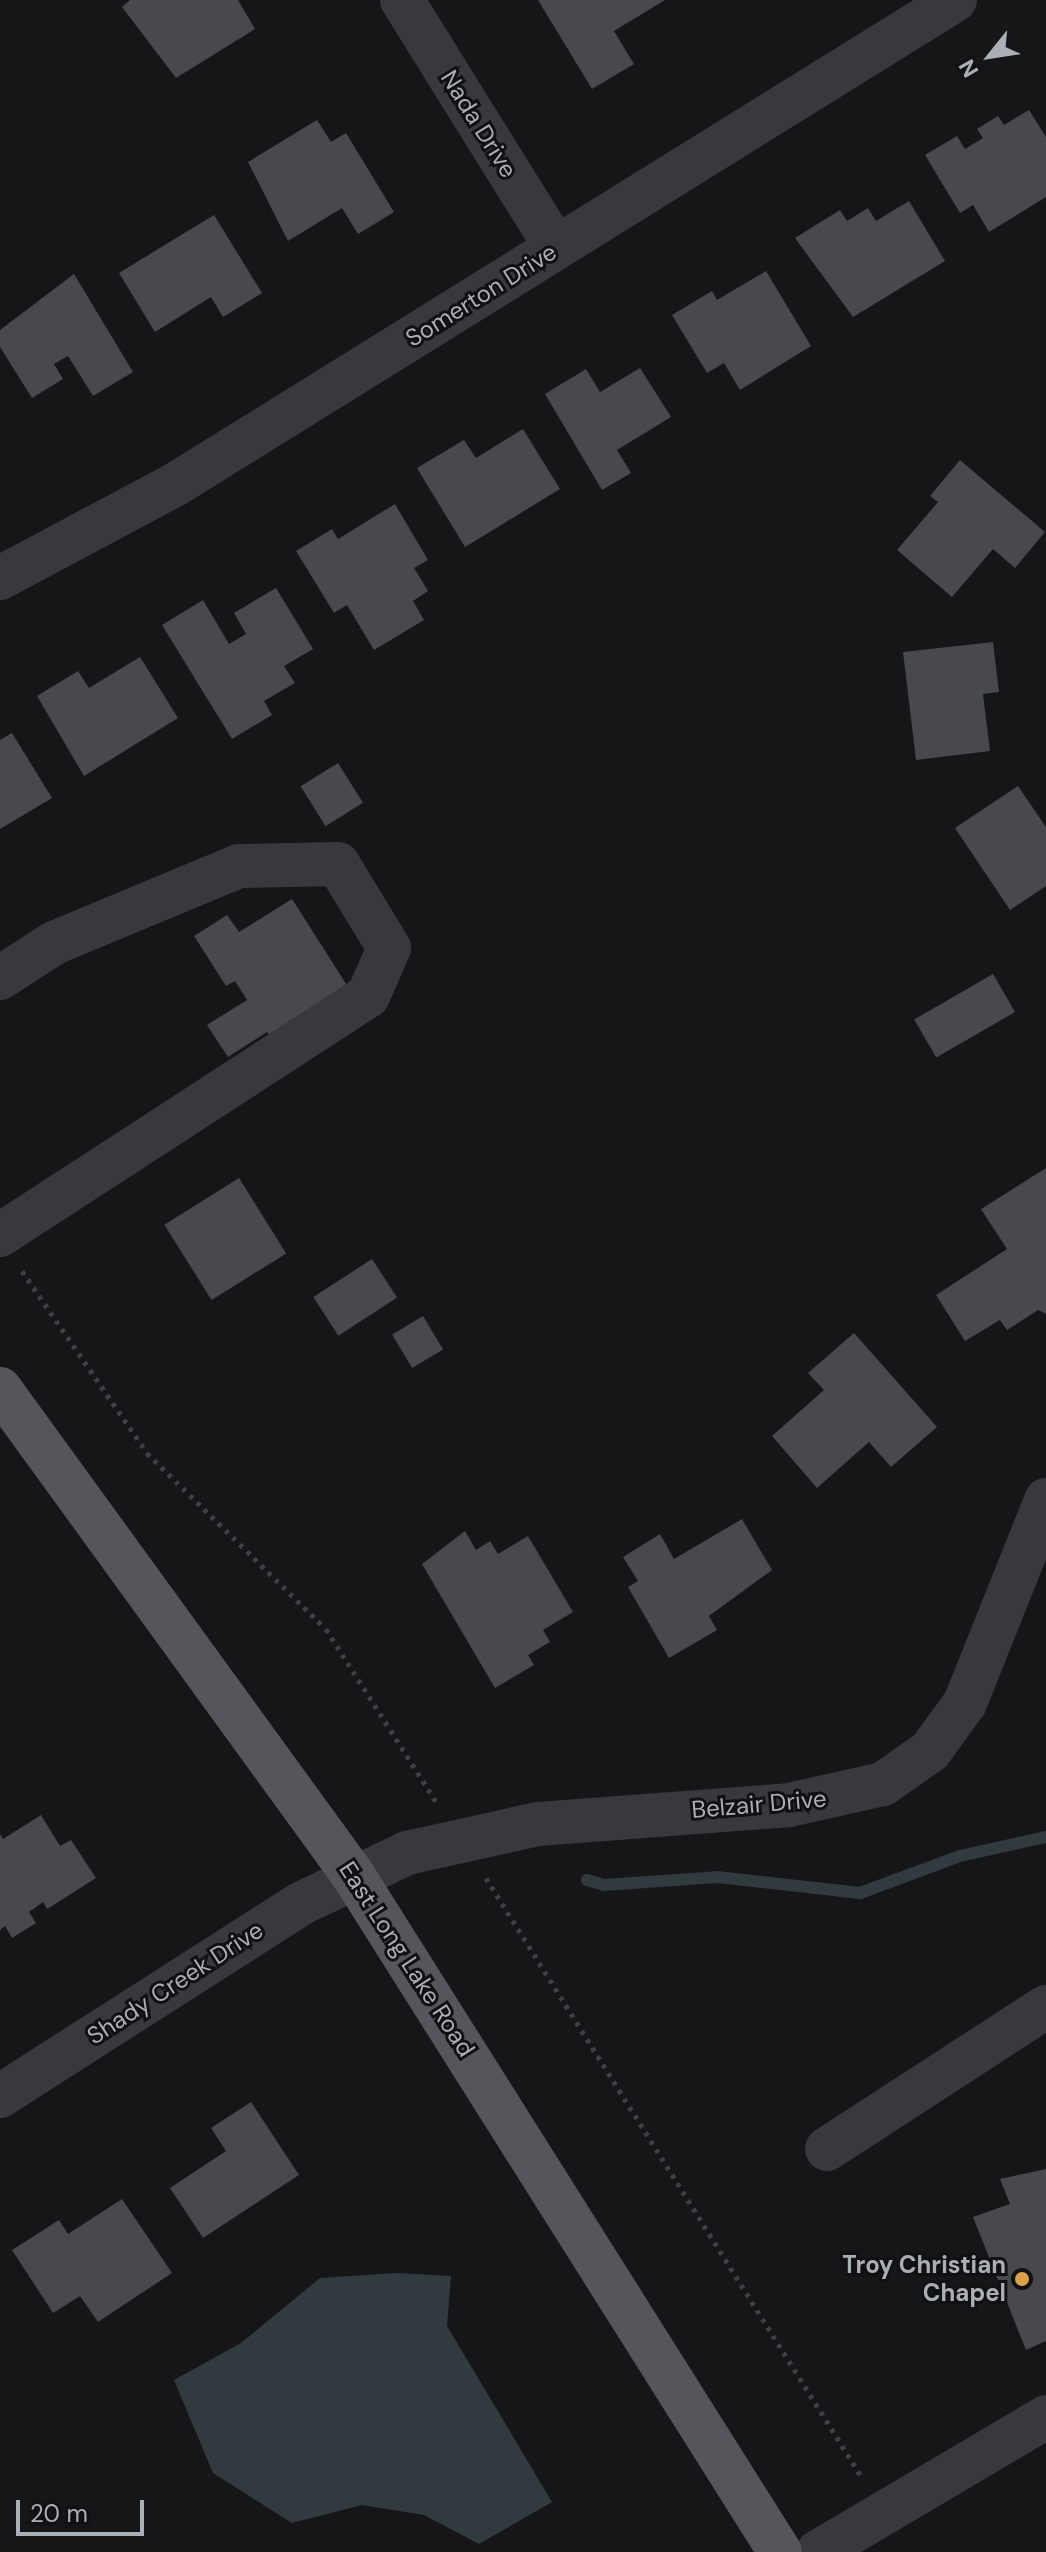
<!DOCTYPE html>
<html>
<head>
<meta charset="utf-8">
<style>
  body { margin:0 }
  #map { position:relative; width:1046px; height:2552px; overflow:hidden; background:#161618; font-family:"DM Sans",sans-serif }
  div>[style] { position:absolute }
  .water>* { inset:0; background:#313a3f }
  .stream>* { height:12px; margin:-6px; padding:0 6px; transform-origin:6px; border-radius:6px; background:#313a3f }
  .building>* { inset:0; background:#48494d; transform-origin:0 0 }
  .path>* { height:5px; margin-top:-2.5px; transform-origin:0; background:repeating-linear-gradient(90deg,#3e4043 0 4px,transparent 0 10px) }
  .minor>* { height:44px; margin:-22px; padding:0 22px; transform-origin:22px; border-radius:22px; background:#38393c }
  .major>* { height:44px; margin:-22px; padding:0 22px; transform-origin:22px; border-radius:22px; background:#54565b }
  .dots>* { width:22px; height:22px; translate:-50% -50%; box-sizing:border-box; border:4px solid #111113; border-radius:50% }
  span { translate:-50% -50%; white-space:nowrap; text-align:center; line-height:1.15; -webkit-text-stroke:6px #111113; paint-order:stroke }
  .street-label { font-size:24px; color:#aaafb6 }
  .poi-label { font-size:24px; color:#aaafb6; font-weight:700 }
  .right { translate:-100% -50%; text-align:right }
  .north { position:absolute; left:950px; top:16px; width:80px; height:80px; -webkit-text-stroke:6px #111113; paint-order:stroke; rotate:240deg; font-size:22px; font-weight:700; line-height:32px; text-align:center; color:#aaafb6 }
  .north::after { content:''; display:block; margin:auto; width:28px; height:36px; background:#aaafb6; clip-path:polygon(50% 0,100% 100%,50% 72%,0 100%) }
  .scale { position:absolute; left:16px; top:2500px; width:128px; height:36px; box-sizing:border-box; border:4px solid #aaafb6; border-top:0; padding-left:10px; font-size:24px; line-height:28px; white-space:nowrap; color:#aaafb6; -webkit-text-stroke:6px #111113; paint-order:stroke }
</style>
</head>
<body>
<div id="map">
  <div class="water">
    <i style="clip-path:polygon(397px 2273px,451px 2276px,447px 2326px,552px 2502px,479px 2544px,424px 2515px,362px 2505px,292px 2523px,213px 2473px,174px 2380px,241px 2343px,320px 2278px)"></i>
  </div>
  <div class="stream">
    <i style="left:587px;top:1880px;width:18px;rotate:16deg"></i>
    <i style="left:604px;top:1885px;width:113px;rotate:-4deg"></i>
    <i style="left:717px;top:1877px;width:144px;rotate:6.4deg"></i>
    <i style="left:860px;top:1893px;width:107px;rotate:-20.3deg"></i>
    <i style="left:960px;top:1856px;width:88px;rotate:-12.5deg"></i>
  </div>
  <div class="building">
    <i style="clip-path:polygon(130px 0,238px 0,255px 29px,176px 78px,122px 7px)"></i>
    <i style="clip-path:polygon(538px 0,665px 0,614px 31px,634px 64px,592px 89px)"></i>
    <i style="clip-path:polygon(1029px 110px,1046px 137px,1046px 197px,989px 232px,973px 205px,960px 213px,925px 155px,957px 136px,965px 149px,983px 138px,977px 129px,998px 116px,1004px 125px)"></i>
    <i style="clip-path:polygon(317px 120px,331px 142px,346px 133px,394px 212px,358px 234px,342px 208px,288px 241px,248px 162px)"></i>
    <i style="clip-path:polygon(909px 201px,945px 261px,853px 317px,795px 238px,840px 210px,847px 221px,868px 208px,876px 221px)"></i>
    <i style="clip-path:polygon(214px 215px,262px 293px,223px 317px,211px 297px,155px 332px,119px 273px)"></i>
    <i style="clip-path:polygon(766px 271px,811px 346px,740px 390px,724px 363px,707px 373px,672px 315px,712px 291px,717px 300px)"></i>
    <i style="clip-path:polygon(74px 274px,133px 372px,93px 396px,68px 356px,54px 364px,63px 379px,32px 398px,0 347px,0 330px)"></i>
    <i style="clip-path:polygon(640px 368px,671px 417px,617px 450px,631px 473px,602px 490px,545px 394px,586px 369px,600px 392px)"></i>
    <i style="clip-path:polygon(523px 429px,560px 489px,465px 547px,417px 468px,464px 440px,476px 458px)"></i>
    <i style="clip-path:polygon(960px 460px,1045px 532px,1015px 568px,993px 549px,952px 597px,897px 550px,938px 502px,930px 496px)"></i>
    <i style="clip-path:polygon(395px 504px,428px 560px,414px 568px,428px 591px,413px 601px,424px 620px,374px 650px,347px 605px,334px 613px,296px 551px,332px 529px,338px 539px)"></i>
    <i style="clip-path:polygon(276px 588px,313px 649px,284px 666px,295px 683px,264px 701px,272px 715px,232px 739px,162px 625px,203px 600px,229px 644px,246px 634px,234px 613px)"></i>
    <i style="clip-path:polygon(993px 642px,999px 692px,983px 694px,990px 751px,916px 760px,903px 652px)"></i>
    <i style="clip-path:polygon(140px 657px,178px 718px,84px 776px,37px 696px,78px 671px,89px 688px)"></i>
    <i style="clip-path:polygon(12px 733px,52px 798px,0 829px,0 740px)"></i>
    <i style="left:338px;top:763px;width:47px;height:44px;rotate:58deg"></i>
    <i style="clip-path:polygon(1018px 786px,1046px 827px,1046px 886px,1010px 910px,955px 828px)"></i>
    <i style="clip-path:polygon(292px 899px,355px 998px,277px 1047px,267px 1032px,228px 1057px,207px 1025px,247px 1000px,235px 981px,226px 986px,194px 936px,227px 915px,239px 932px)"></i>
    <i style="left:993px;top:974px;width:44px;height:91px;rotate:60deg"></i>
    <i style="clip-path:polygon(1046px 1168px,1046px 1314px,1038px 1310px,1007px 1330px,1000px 1320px,965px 1341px,936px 1295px,1007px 1249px,981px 1209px)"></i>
    <i style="left:239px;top:1178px;width:89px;height:88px;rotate:58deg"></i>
    <i style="left:372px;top:1259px;width:46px;height:70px;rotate:57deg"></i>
    <i style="left:423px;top:1316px;width:39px;height:36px;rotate:59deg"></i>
    <i style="clip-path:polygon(854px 1333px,937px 1427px,891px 1467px,869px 1442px,817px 1488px,772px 1436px,824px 1390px,808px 1373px)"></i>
    <i style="clip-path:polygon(742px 1519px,772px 1570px,709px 1616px,717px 1630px,669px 1658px,628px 1587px,638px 1581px,623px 1557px,660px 1534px,674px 1559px)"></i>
    <i style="clip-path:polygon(465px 1531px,476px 1550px,490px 1541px,498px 1554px,528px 1536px,573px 1612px,543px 1630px,550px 1642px,528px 1655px,534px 1665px,495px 1688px,422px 1564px)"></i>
    <i style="clip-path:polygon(41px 1815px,60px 1846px,71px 1840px,96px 1878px,47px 1909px,43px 1902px,29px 1912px,36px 1923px,12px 1938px,5px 1926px,0 1930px,0 1834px,3px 1839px)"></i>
    <i style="clip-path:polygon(251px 2102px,299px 2175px,203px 2238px,170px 2188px,226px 2151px,211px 2128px)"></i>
    <i style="clip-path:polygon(1046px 2169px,1046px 2341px,1026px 2350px,973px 2217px,1010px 2204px,1000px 2179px)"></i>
    <i style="clip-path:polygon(122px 2199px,172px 2273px,98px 2322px,80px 2296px,53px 2313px,12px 2250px,59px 2220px,68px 2234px)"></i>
  </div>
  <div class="path">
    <i style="left:22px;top:1271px;width:221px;rotate:55.5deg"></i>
    <i style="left:147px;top:1453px;width:251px;rotate:44.5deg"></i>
    <i style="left:326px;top:1629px;width:206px;rotate:57.5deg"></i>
    <i style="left:486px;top:1878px;width:706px;rotate:57.91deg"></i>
  </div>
  <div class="minor">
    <i style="left:402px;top:0;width:291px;rotate:58.1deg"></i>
    <i style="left:0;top:578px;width:200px;rotate:-28.1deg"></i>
    <i style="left:176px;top:484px;width:917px;rotate:-31.85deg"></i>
    <i style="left:0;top:978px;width:64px;rotate:-32.9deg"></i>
    <i style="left:54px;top:943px;width:200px;rotate:-22.6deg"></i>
    <i style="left:239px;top:866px;width:99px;rotate:-1.2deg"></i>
    <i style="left:338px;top:864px;width:98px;rotate:58.7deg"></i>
    <i style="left:389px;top:948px;width:52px;rotate:113.6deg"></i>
    <i style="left:368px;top:996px;width:439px;rotate:147deg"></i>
    <i style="left:0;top:2096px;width:356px;rotate:-32.6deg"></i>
    <i style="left:300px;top:1904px;width:119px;rotate:-25.5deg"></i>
    <i style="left:407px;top:1853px;width:134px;rotate:-12.5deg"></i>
    <i style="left:538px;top:1824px;width:252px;rotate:-4.3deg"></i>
    <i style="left:789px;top:1805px;width:96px;rotate:-12.6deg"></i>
    <i style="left:883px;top:1784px;width:57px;rotate:-35.1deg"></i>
    <i style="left:930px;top:1751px;width:59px;rotate:-53.9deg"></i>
    <i style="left:965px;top:1703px;width:219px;rotate:-68.2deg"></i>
    <i style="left:827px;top:2149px;width:261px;rotate:-33deg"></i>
    <i style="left:818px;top:2552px;width:265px;rotate:-30.6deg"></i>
  </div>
  <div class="major">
    <i style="left:0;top:1389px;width:601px;rotate:54.01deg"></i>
    <i style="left:353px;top:1875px;width:800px;rotate:57.76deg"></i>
  </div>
  <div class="dots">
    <i style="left:1022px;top:2279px;background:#dc9f4a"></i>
  </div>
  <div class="street-label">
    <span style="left:479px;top:124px;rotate:58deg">Nada Drive</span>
    <span style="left:481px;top:295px;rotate:-32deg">Somerton Drive</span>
    <span style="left:759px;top:1804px;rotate:-5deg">Belzair Drive</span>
    <span style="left:407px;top:1959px;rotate:57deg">East Long Lake Road</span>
    <span style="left:175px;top:1983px;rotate:-33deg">Shady Creek Drive</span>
  </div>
  <div class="poi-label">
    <span class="right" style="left:1006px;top:2279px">Troy Christian<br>Chapel</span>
  </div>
  <div class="north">N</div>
  <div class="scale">20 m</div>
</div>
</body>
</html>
